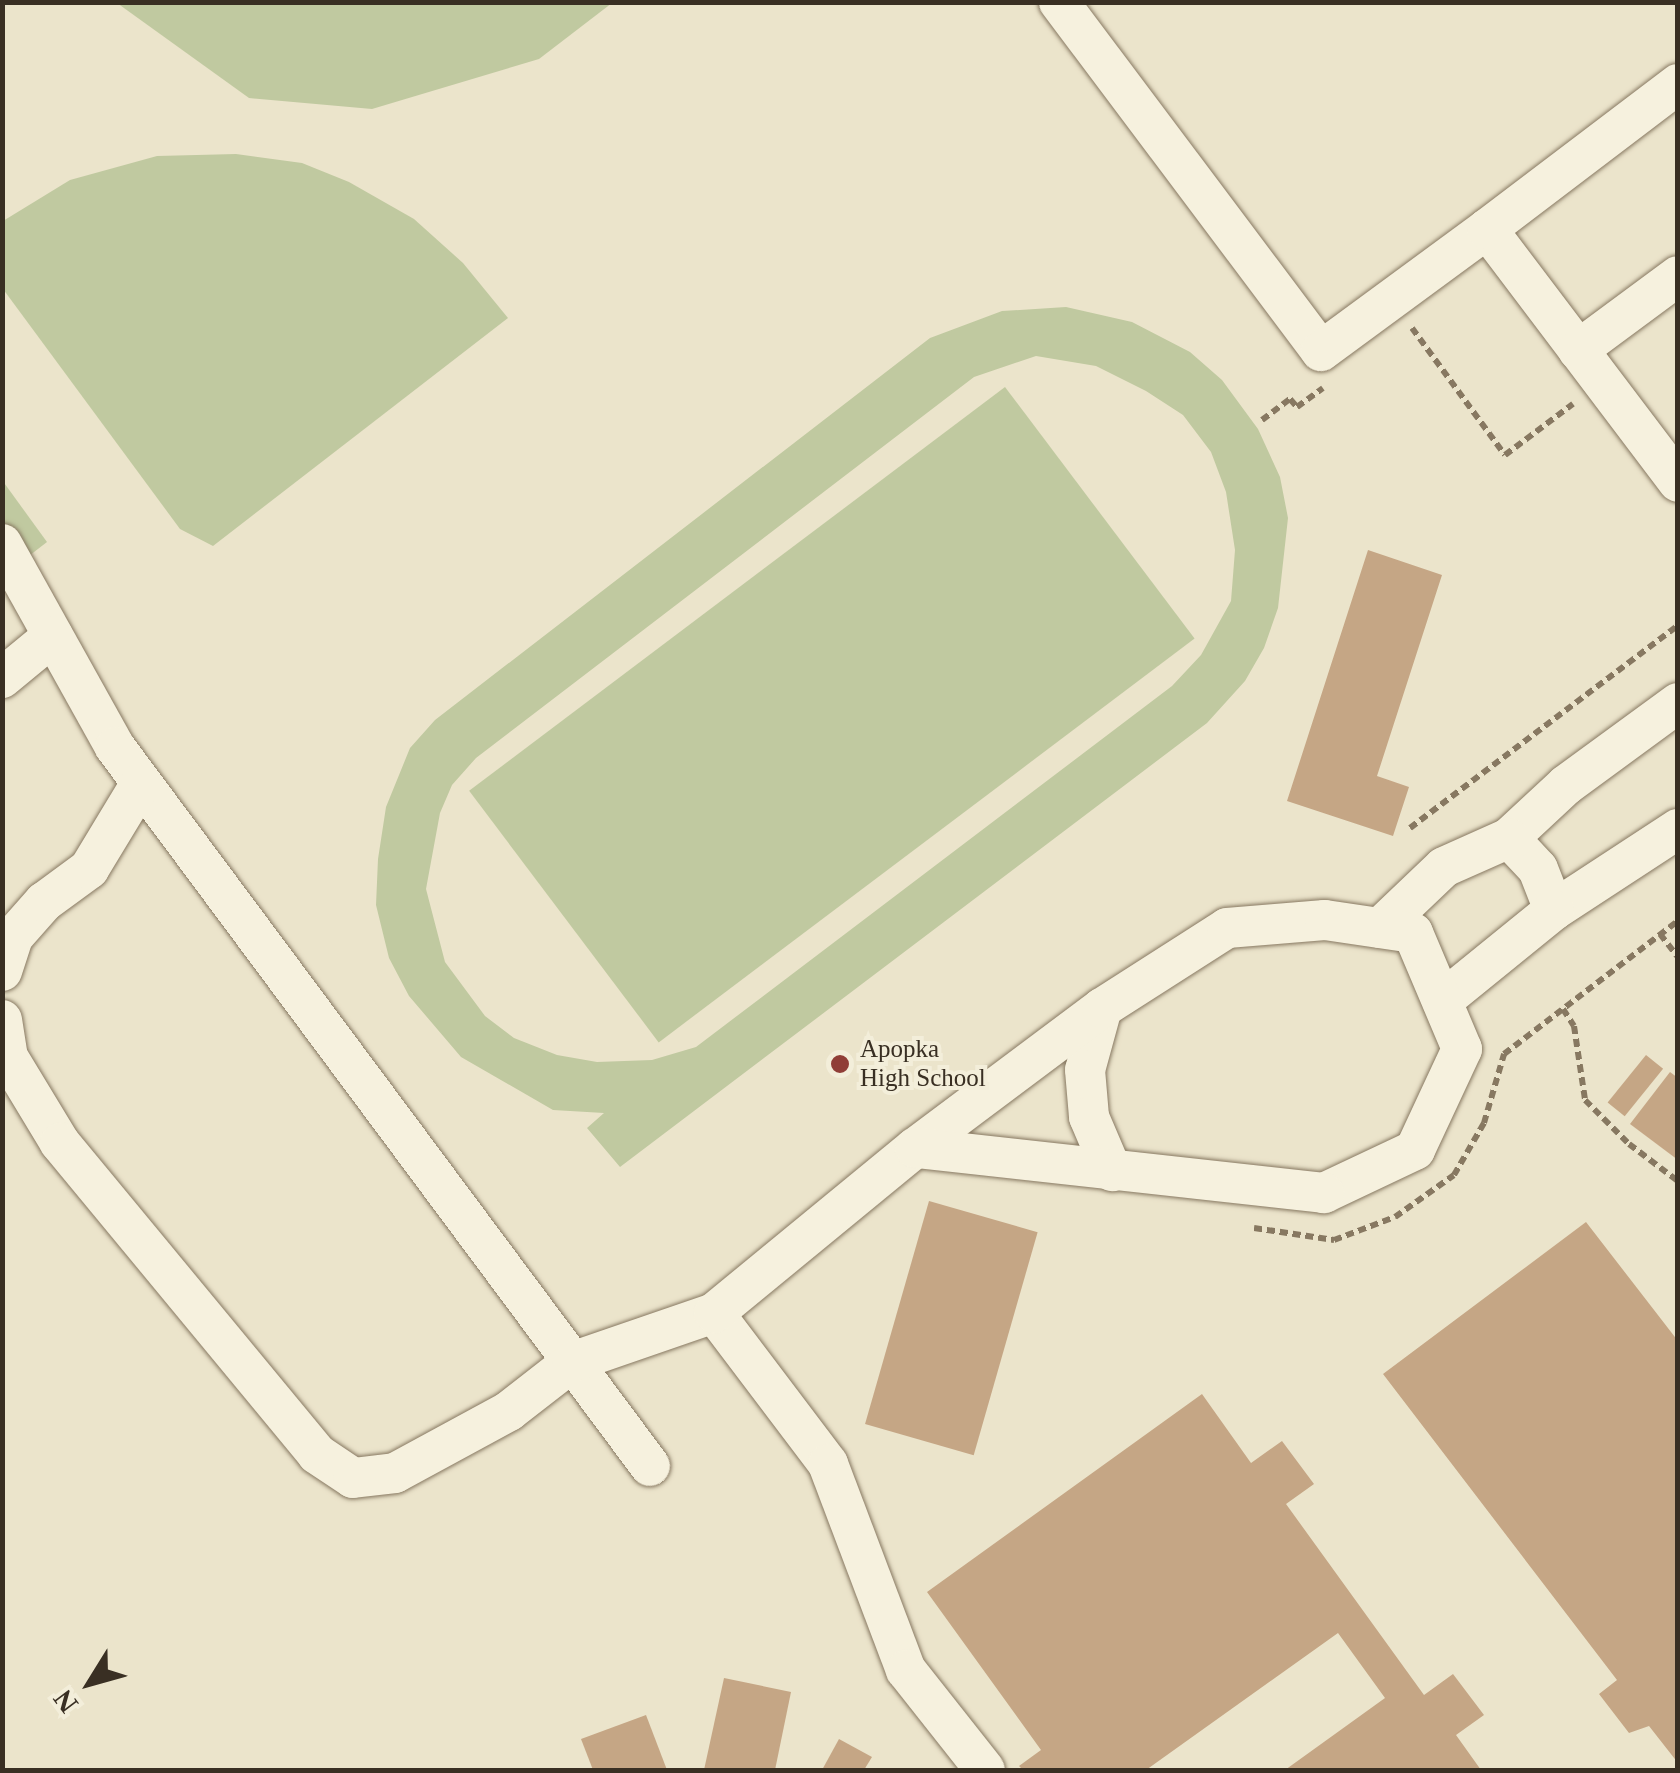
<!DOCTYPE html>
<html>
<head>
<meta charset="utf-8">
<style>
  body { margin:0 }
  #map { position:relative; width:1680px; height:1773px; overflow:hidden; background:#ebe4cb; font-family:Georgia,serif }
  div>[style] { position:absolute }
  .green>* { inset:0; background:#c0c9a0; transform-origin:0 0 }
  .building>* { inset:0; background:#c5a685; transform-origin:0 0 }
  .path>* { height:6px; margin-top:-3px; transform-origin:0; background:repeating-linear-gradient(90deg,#877861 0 8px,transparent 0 13px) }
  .roads { filter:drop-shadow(0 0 2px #877861) drop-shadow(0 0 2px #877861) }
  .minor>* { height:40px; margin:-20px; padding:0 20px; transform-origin:20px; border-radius:20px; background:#f6f1de }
  .dots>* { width:28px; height:28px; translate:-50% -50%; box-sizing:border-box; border:5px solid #f3eeda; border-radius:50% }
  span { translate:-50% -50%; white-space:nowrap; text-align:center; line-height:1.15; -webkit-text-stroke:8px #f3eeda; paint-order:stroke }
  .poi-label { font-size:25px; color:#392f23 }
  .left { translate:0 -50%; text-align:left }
  .frame { position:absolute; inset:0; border:5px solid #392f23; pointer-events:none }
  .north { position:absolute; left:40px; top:1633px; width:100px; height:100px; -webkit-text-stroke:8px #f3eeda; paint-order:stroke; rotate:233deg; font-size:28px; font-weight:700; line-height:40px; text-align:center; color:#392f23 }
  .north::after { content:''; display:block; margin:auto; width:35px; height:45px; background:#392f23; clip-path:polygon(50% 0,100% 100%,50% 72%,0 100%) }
</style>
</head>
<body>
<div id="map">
  <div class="green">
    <i style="clip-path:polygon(117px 3px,612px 3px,539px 59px,372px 109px,249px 98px)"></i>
    <i style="clip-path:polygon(236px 154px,302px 163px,349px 182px,414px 219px,463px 263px,508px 318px,213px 546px,180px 529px,3px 289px,3px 221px,70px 180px,157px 156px)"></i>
    <i style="clip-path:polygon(evenodd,1066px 307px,1132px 322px,1190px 352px,1222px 380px,1258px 429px,1280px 477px,1288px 518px,1278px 608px,1264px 648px,1245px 681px,1207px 723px,620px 1167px,587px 1128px,604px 1113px,553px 1110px,461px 1057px,409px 996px,389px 958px,376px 905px,378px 859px,386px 807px,410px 748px,435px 720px,930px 338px,1002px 311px,1066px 307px,1036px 356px,1096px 366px,1146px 391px,1183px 415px,1211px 452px,1226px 492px,1235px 550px,1231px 601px,1201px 655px,1172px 686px,696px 1047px,652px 1060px,597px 1062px,557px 1055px,514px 1038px,485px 1016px,445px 962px,426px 889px,440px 813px,452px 785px,476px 758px,974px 377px,1036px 356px)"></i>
    <i style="left:1005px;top:387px;width:315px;height:671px;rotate:53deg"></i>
    <i style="clip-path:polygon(2px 480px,47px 542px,3px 576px,2px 576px)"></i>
  </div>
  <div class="building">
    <i style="clip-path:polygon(1368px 550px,1442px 575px,1377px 776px,1409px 787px,1393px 836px,1287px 801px)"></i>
    <i style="left:1646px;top:1055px;width:22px;height:61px;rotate:39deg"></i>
    <i style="clip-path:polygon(1670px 1072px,1678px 1078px,1678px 1160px,1630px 1124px)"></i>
    <i style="left:929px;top:1201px;width:113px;height:232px;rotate:16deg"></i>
    <i style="clip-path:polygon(1586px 1222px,1678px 1341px,1678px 1763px,1649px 1726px,1629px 1733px,1599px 1694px,1617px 1680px,1383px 1374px)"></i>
    <i style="clip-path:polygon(1202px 1394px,1251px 1463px,1282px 1441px,1314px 1484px,1286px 1504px,1424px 1695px,1453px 1674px,1484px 1715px,1456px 1735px,1481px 1770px,1285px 1770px,1385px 1698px,1338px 1633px,1146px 1770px,1023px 1770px,1019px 1766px,1041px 1750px,927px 1592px)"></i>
    <i style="clip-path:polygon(724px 1678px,791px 1692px,775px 1770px,704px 1770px)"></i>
    <i style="clip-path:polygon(646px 1715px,667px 1770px,593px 1770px,581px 1739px)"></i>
    <i style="clip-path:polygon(839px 1739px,872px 1757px,864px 1770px,822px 1770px)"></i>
  </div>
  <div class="path">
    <i style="left:1412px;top:328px;width:157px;rotate:53.8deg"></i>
    <i style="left:1505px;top:455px;width:85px;rotate:-36.9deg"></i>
    <i style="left:1262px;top:420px;width:35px;rotate:-37deg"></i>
    <i style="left:1290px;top:399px;width:11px;rotate:49deg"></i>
    <i style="left:1297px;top:407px;width:32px;rotate:-36deg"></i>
    <i style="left:1410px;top:828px;width:336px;rotate:-37.1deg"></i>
    <i style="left:1660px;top:934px;width:29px;rotate:52deg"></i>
    <i style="left:1563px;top:1009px;width:20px;rotate:57deg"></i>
    <i style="left:1574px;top:1026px;width:75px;rotate:81.5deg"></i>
    <i style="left:1585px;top:1100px;width:62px;rotate:45deg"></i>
    <i style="left:1629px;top:1144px;width:61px;rotate:37.1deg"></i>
    <i style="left:1254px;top:1228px;width:81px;rotate:8.5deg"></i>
    <i style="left:1334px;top:1240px;width:65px;rotate:-20.7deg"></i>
    <i style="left:1395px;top:1217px;width:72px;rotate:-35.4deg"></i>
    <i style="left:1454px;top:1175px;width:60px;rotate:-60deg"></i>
    <i style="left:1484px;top:1123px;width:72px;rotate:-73.8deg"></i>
    <i style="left:1504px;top:1054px;width:219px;rotate:-37.4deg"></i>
  </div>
  <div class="roads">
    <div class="minor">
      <i style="left:1059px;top:2px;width:436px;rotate:53.1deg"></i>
      <i style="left:1321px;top:351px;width:206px;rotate:-36.3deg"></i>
      <i style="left:1487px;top:229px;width:317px;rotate:52.9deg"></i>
      <i style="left:1487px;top:229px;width:240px;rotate:-37.2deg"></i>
      <i style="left:1578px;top:350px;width:124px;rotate:-36.5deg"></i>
      <i style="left:2px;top:544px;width:232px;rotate:60.9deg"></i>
      <i style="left:115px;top:747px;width:896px;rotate:53.35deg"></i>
      <i style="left:2px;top:678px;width:66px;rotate:-39.5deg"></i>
      <i style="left:1509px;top:838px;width:78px;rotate:-42.9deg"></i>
      <i style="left:1566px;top:785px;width:139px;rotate:-36.2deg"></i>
      <i style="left:1554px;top:910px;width:148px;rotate:-33.2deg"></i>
      <i style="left:1380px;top:928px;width:88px;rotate:-43.6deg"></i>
      <i style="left:1444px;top:867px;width:71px;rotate:-24deg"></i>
      <i style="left:1509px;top:838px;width:42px;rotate:46.9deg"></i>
      <i style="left:1538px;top:869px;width:44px;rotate:68.7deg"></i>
      <i style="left:1554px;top:910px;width:144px;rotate:140.9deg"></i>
      <i style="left:2px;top:971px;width:36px;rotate:-72deg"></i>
      <i style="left:13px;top:937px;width:47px;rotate:-48.5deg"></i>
      <i style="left:44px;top:902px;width:56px;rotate:-36.3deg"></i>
      <i style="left:89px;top:869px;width:100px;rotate:-58.8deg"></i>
      <i style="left:1102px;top:1008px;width:64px;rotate:105.3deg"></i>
      <i style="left:1085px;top:1070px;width:47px;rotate:85.1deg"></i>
      <i style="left:1089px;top:1117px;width:59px;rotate:66.9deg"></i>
      <i style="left:2px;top:1020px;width:37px;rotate:81deg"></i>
      <i style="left:8px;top:1057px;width:100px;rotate:58.8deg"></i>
      <i style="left:60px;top:1143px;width:403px;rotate:50.4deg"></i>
      <i style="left:317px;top:1454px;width:43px;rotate:33.7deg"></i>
      <i style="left:353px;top:1478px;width:42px;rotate:-6.8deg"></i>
      <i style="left:395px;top:1473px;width:130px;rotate:-28.5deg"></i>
      <i style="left:509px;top:1411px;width:80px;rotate:-37.9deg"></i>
      <i style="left:572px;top:1362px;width:150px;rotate:-19deg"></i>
      <i style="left:714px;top:1313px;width:189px;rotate:52.9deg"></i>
      <i style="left:828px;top:1464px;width:220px;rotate:69.3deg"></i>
      <i style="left:906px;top:1670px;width:127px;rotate:51.7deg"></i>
      <i style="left:714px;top:1313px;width:260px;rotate:-39.4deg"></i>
      <i style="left:915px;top:1148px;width:234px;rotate:-36.8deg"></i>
      <i style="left:1102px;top:1008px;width:148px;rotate:-32.6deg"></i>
      <i style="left:1227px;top:928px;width:98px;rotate:-4.7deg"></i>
      <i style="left:1325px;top:920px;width:89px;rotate:8.4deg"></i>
      <i style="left:1413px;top:933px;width:126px;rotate:67.1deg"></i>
      <i style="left:1462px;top:1049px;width:111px;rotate:115deg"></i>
      <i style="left:1415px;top:1150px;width:101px;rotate:154.7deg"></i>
      <i style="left:1324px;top:1193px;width:411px;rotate:-173.7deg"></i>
    </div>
  </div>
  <div class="dots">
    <i style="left:840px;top:1064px;background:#903e37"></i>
  </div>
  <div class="poi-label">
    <span class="left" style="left:860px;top:1064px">Apopka<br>High School</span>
  </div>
  <div class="frame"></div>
  <div class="north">N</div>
</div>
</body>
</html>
